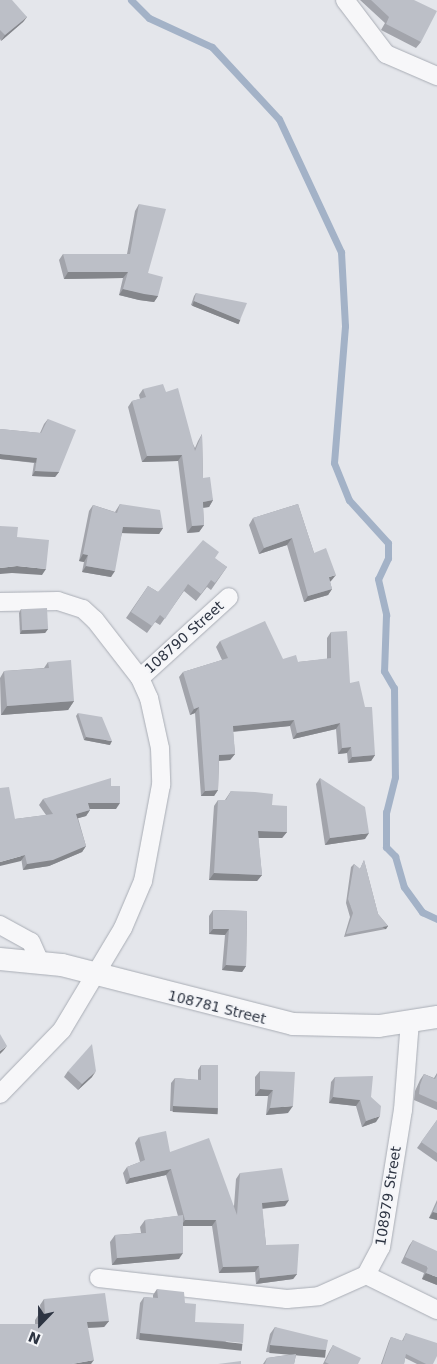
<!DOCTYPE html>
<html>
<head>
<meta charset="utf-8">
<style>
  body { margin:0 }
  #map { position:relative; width:437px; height:1364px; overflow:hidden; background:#e4e6eb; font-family:"DejaVu Sans",sans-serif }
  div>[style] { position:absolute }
  .stream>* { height:7px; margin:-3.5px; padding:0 3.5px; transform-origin:3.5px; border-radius:3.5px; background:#a3b2c7 }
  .roads { filter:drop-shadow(0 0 1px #a9adb5) drop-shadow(0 0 1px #a9adb5) }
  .minor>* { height:18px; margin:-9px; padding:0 9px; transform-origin:9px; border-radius:9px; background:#f7f7f9 }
  .tertiary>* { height:22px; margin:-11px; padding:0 11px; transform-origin:11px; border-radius:11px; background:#f7f7f9 }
  .wall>* { inset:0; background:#a2a4ab }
  .shaded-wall>* { inset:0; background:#84868b; transform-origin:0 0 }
  .building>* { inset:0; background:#bcbfc7; transform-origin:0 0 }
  span { translate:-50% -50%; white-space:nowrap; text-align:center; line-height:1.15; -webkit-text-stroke:4px #f4f5f8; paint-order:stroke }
  .street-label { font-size:14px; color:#2d3442 }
  .north { position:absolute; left:15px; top:1299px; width:50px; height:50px; -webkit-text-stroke:4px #f4f5f8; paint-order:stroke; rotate:202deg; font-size:14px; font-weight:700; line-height:20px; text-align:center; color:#2d3442 }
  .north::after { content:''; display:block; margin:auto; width:18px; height:22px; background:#2d3442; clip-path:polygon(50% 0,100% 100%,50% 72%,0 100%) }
</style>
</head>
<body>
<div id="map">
  <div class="stream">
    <i style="left:131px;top:0;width:25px;rotate:45deg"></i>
    <i style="left:149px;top:18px;width:69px;rotate:24.7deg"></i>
    <i style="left:212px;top:47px;width:98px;rotate:47.1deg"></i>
    <i style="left:279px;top:119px;width:147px;rotate:65deg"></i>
    <i style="left:341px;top:252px;width:74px;rotate:86.9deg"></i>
    <i style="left:345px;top:326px;width:137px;rotate:94.6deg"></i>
    <i style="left:334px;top:463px;width:40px;rotate:68deg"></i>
    <i style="left:349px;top:500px;width:58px;rotate:47.8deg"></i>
    <i style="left:388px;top:543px;width:15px;rotate:90deg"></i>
    <i style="left:388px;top:558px;width:23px;rotate:115deg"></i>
    <i style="left:378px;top:579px;width:37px;rotate:77deg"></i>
    <i style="left:386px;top:615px;width:56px;rotate:92deg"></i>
    <i style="left:384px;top:671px;width:20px;rotate:60deg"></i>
    <i style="left:394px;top:688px;width:89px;rotate:89.4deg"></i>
    <i style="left:395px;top:777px;width:36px;rotate:104deg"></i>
    <i style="left:386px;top:812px;width:35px;rotate:90deg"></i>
    <i style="left:386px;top:847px;width:13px;rotate:45deg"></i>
    <i style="left:395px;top:856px;width:32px;rotate:74deg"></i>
    <i style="left:404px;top:887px;width:31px;rotate:54deg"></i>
    <i style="left:422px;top:912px;width:17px;rotate:25deg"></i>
  </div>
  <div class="roads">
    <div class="minor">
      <i style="left:345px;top:0;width:68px;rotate:52.8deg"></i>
      <i style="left:386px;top:54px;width:56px;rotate:23.3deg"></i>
      <i style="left:0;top:602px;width:58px;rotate:-1deg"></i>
      <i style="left:58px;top:601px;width:26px;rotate:18deg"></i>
      <i style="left:83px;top:609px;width:16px;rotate:43deg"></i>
      <i style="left:95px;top:620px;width:73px;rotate:52.2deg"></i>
      <i style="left:140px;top:678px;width:22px;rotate:66deg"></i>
      <i style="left:149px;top:698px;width:51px;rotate:77.6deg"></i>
      <i style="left:160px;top:748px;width:37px;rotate:88deg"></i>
      <i style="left:161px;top:785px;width:98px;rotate:100.6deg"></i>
      <i style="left:143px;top:881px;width:51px;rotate:113.1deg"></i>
      <i style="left:123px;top:928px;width:119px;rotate:120.9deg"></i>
      <i style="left:62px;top:1030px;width:89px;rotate:134.1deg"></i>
      <i style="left:140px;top:678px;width:120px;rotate:-42.3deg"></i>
      <i style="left:0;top:925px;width:35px;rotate:29deg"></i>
      <i style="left:31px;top:942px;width:22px;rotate:66deg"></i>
      <i style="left:366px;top:1275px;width:79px;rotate:26.2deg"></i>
      <i style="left:99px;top:1278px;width:189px;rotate:6.4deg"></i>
      <i style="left:287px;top:1299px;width:32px;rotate:-5deg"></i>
      <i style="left:319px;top:1296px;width:51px;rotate:-24.1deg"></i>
      <i style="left:366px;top:1275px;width:32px;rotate:-62deg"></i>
      <i style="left:381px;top:1247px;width:139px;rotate:-80.9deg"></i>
      <i style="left:403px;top:1110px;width:89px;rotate:-85.5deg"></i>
    </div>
    <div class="tertiary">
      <i style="left:0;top:959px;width:62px;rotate:5.5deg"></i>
      <i style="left:62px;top:965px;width:238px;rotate:14.3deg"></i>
      <i style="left:293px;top:1024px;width:86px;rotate:1.3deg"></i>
      <i style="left:379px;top:1026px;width:59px;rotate:-8.8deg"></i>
    </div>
  </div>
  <div class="wall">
    <i style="clip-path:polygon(0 0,27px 17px,23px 22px,1px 41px,0 39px)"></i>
    <i style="clip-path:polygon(360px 0,414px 0,421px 42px,416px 48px,381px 30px,385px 23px)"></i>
    <i style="clip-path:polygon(139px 204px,148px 273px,158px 296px,154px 302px,139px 300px,119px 295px,123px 278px,64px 279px,59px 260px,63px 254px,127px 254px,135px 211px)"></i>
    <i style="clip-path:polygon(196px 293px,240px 320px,238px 324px,191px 305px,194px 296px)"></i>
    <i style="clip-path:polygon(143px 389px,166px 392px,195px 448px,198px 441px,202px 434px,203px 478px,213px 500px,209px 507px,203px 508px,204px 525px,199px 532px,187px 533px,178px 461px,142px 462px,128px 407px,132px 401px,140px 399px,139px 395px)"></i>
    <i style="clip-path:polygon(48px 419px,59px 472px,55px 477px,32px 476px,34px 463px,0 459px,0 429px,40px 433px,44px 424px)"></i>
    <i style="clip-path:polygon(120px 504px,163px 528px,159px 534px,122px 533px,111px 577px,82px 572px,84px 562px,79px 561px,89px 511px,93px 505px,115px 512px)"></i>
    <i style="clip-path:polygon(298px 504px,314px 553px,331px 581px,330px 582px,332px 589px,328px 595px,304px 602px,287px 545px,259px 554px,249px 525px,253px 518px)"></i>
    <i style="clip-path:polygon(215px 559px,227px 567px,211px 590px,207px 587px,196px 601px,184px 591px,160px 625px,155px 622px,147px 633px,126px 618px,148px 586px,158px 592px)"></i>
    <i style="clip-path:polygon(21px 609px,48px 629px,45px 633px,20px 634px,19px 613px)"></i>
    <i style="clip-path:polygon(331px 632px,375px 755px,371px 761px,348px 763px,347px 753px,338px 754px,336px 729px,293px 739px,290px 726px,233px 732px,235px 754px,230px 760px,219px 761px,218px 790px,214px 796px,201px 796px,195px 713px,190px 715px,179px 677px,183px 672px,222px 660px,216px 647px,220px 641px,283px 659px,298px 662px,327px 659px,327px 638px)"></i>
    <i style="clip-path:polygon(48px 662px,74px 701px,68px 710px,1px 715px,0 678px,4px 671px,44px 668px)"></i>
    <i style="clip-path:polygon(78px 713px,110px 745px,84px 740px,76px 716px)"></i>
    <i style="clip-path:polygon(320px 778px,365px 839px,325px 845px,316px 784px)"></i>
    <i style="clip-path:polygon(111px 786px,116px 809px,90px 809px,90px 810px,86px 816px,78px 818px,86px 846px,82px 852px,49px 866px,23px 870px,15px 819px,46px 815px,39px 805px,43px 799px)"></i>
    <i style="clip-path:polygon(231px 791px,272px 805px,287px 832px,282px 838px,258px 838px,262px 875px,257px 881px,209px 880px,214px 806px,218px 800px,225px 800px)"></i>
    <i style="clip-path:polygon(364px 860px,378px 914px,388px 926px,386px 929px,344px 937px,350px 917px,346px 903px,351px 867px,354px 864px,360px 869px)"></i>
    <i style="clip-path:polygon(213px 910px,247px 911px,246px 966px,242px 972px,222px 970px,225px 935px,209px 934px,209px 916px)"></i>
    <i style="clip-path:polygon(201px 1065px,218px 1108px,215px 1113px,170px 1111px,171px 1083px,175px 1078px,198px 1080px,198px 1070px)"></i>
    <i style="clip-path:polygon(68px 1071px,92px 1077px,78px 1090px,64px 1077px)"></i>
    <i style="clip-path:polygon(260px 1071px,288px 1113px,266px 1115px,268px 1096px,255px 1096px,255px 1077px)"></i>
    <i style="clip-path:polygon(437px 1073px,437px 1110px,414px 1100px,415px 1091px,420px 1080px,424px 1074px,434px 1078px)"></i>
    <i style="clip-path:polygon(335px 1077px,371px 1097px,376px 1122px,362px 1127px,356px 1106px,329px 1103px,331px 1082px)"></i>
    <i style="clip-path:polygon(437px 1120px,437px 1162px,417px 1148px)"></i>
    <i style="clip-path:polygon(139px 1137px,170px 1152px,234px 1206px,236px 1179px,240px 1173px,285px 1206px,262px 1209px,266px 1245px,297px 1274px,293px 1279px,256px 1284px,255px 1272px,219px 1273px,212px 1226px,183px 1226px,179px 1259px,112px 1265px,110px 1242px,115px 1235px,141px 1233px,140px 1227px,145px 1220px,178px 1216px,166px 1175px,126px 1184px,123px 1173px,127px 1167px,140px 1162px,135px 1143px)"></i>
    <i style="clip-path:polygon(437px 1200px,437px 1220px,429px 1218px)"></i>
    <i style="clip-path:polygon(413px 1240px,437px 1285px,422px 1279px,424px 1273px,401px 1263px,409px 1246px)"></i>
    <i style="clip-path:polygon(157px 1289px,185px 1303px,195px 1322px,238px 1349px,136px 1339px,140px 1303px,144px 1297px,153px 1298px,153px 1295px)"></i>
    <i style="clip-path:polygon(44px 1299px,109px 1321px,104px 1327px,88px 1328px,35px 1324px,35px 1320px,39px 1314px,41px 1314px,40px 1305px)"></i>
    <i style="clip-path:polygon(275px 1327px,326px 1350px,321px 1357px,296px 1355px,294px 1364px,263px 1364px,267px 1358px,294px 1354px,266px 1352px,270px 1334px)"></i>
    <i style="clip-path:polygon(406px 1333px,433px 1364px,417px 1364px,405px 1358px,404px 1364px,381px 1364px,389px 1341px,391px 1337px,402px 1341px)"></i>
    <i style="clip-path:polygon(333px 1345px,358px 1364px,323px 1364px,329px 1352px)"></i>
  </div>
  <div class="shaded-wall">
    <i style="clip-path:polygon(27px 17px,23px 22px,1px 41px,5px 35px)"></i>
    <i style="clip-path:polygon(68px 272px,128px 272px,123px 278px,64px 279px)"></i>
    <i style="clip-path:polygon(123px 289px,158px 296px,154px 302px,139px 300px,119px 295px)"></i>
    <i style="left:194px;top:301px;width:50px;height:5px;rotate:22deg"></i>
    <i style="left:0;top:454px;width:37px;height:5px;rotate:6deg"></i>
    <i style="clip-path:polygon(182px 455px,178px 461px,142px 462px,147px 456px)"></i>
    <i style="clip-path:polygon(35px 471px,59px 472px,55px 477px,32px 476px)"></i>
    <i style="clip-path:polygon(213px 500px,209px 507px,199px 508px,203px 502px)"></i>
    <i style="clip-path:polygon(204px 525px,199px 532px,187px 533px,192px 526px)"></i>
    <i style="clip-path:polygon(123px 527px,163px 528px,159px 534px,118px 533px)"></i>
    <i style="clip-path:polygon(292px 538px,287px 545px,259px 554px,264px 548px)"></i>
    <i style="clip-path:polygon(83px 554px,88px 555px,84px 562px,79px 561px)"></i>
    <i style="clip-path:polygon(17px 566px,46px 569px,42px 575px,12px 573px,0 574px,0 568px)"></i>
    <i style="clip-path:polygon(86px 566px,115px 571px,111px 577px,82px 572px)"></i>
    <i style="clip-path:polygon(336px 575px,331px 581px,324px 583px,329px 577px)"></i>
    <i style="clip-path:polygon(332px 589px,328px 595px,304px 602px,308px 596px)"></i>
    <i style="clip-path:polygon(48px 629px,45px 633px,20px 634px,22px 630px)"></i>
    <i style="clip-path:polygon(74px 701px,68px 710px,1px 715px,7px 706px)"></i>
    <i style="clip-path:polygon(199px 707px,195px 713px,190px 715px,194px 709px)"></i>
    <i style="clip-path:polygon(294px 720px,290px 726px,228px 732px,233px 726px)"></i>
    <i style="clip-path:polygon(340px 723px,336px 729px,293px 739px,297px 733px)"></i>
    <i style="clip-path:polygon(86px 737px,112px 741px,110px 745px,84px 740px)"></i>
    <i style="clip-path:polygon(351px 747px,347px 753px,338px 754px,342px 748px)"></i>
    <i style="clip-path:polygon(235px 754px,230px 760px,215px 761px,219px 755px)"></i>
    <i style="clip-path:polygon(375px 755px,371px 761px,348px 763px,352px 757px)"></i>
    <i style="clip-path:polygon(218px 790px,214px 796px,201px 796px,205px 791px)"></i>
    <i style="clip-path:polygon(88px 803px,120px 803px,116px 809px,84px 809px)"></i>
    <i style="clip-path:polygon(90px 810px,86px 816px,72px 820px,76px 814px)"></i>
    <i style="clip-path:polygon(258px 831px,287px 832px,282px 838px,253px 838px)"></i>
    <i style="clip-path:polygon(369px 833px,365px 839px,325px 845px,330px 838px)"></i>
    <i style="clip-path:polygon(86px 846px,82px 852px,49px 866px,23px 870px,27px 864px)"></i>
    <i style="clip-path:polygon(25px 855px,21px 861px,0 866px,0 862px)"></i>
    <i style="clip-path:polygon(214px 873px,262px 875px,257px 881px,209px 880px)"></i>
    <i style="left:388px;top:926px;width:4px;height:43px;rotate:124deg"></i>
    <i style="clip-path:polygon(213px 929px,229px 929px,225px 935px,209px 934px)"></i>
    <i style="clip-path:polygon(226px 965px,246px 966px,242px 972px,222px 970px)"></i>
    <i style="clip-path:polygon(7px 1046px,3px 1051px,0 1054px,0 1051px)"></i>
    <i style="clip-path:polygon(96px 1071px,92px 1077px,78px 1090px,82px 1084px)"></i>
    <i style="clip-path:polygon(260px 1089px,273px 1090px,268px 1096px,255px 1096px)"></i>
    <i style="clip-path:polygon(333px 1097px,360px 1100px,356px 1106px,329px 1103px)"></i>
    <i style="left:173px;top:1106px;width:45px;height:6px;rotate:3deg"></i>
    <i style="clip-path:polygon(293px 1106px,288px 1113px,266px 1115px,270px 1108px)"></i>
    <i style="clip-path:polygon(380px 1116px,376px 1122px,362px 1127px,366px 1121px)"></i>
    <i style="clip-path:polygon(171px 1169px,166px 1175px,126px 1184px,130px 1178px)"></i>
    <i style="clip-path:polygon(289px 1200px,285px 1206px,257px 1209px,262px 1203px)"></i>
    <i style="clip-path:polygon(433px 1212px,437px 1213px,437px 1220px,429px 1218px)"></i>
    <i style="clip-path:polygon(185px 1220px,216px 1220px,212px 1226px,181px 1226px)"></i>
    <i style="clip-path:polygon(183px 1253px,179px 1259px,112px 1265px,117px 1258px)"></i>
    <i style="clip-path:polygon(259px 1266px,255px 1272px,219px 1273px,223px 1267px)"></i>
    <i style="clip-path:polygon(426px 1273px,437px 1277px,437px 1285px,422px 1279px)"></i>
    <i style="clip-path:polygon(297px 1274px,293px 1279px,256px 1284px,260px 1278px)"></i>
    <i style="clip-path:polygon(109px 1321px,104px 1327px,83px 1328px,87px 1322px)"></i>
    <i style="left:140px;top:1333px;width:103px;height:7px;rotate:6deg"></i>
    <i style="left:270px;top:1345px;width:56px;height:8px;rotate:5deg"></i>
    <i style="clip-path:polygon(94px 1360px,91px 1364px,72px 1364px)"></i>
  </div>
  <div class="building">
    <i style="clip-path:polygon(0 0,12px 0,27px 17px,5px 35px,0 30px)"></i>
    <i style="clip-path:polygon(371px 0,414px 0,437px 11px,421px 42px,386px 24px,389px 17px)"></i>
    <i style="clip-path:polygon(139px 204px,166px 209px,148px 273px,163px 277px,158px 296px,144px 294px,123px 289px,128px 272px,68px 272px,63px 254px,130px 254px)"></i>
    <i style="clip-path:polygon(196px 293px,247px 303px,240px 320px,194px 301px)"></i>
    <i style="clip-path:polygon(163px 384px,166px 392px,178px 388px,195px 451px,202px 434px,203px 478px,210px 477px,213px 500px,203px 502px,204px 525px,192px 526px,182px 455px,147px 456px,132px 401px,146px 397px,143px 389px)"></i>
    <i style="clip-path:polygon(48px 419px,76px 430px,59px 472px,35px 471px,37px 458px,0 454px,0 429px,41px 433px)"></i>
    <i style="clip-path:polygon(120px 504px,160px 510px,163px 528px,123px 527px,115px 571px,86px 566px,88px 555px,83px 554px,93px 505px,117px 513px)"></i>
    <i style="clip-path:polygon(298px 504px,314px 553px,326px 548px,336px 575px,329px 577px,332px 589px,308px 596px,292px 538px,264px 548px,253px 518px)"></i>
    <i style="clip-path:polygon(0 526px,18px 527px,17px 537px,49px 540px,46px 569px,17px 566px,0 568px)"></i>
    <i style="clip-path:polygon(203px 540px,219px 552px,215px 558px,227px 567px,215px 583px,211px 580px,201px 594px,188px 584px,165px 619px,160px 615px,152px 626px,131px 612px,148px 586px,158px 592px)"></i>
    <i style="left:47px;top:608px;width:21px;height:26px;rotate:87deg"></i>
    <i style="clip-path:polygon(265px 621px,283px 659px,296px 655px,298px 662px,331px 658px,331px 632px,347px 631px,350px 683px,359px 681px,365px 707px,372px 707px,375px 755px,352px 757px,351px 747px,342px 748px,340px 723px,297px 733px,294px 720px,233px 726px,235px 754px,219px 755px,218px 790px,205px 791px,199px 707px,194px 709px,183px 672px,228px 658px,220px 641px)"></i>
    <i style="clip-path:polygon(71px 660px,74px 701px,7px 706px,4px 671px,49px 668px,48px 662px)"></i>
    <i style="clip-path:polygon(78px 713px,102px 717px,112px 741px,86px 737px)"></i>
    <i style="clip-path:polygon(111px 778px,111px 786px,120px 786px,120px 803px,88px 803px,90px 810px,76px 814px,86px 846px,53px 860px,27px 864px,25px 855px,0 862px,0 788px,9px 787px,15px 819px,53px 814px,43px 799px)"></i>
    <i style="clip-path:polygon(320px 778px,365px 807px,369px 833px,330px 838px)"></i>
    <i style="clip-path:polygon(231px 791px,255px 792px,273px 794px,272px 805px,287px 806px,287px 832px,258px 831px,262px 875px,214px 873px,218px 800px,226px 800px)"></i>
    <i style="clip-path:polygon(364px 860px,378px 914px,388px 926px,346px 934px,353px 913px,348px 899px,354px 864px,360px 869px)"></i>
    <i style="clip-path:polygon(213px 910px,247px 911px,246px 966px,226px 965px,229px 929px,213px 929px)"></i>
    <i style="clip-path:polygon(0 1034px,7px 1046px,0 1051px)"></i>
    <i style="clip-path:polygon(92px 1044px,96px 1071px,82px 1084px,68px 1071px)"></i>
    <i style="clip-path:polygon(201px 1065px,218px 1065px,218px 1108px,173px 1106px,175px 1078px,201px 1080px)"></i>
    <i style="clip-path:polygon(260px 1071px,295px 1072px,293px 1106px,270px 1108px,273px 1090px,260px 1089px)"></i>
    <i style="clip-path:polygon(424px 1074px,435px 1079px,437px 1075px,437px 1102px,419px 1094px,420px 1085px)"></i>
    <i style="clip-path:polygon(373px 1076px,371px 1097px,381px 1106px,380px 1116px,366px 1121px,360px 1100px,333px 1097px,335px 1077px)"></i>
    <i style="clip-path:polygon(437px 1120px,437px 1153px,421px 1142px)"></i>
    <i style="clip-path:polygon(166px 1131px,170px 1152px,209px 1138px,237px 1215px,240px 1173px,282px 1168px,289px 1200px,262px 1203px,266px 1245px,299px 1244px,297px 1274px,260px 1278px,259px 1266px,223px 1267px,216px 1220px,185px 1220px,171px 1169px,130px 1178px,127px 1167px,145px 1160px,139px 1137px)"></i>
    <i style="clip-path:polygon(437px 1203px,437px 1213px,433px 1212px)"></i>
    <i style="clip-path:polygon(183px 1215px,183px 1253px,117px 1258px,115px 1235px,146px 1233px,145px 1220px)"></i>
    <i style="clip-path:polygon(413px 1240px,437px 1251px,437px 1277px,426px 1273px,428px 1267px,405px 1257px)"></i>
    <i style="clip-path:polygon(157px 1289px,184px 1292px,185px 1303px,196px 1304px,195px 1322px,244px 1324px,243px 1343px,140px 1333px,144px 1297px,158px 1298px)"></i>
    <i style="clip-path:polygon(105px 1293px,109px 1321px,87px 1322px,94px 1360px,72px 1364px,0 1364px,0 1324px,40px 1324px,39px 1314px,45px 1314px,44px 1299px)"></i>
    <i style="clip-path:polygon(275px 1327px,328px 1340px,326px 1350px,270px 1345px)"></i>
    <i style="clip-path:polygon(406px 1333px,437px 1343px,437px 1356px,433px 1364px,426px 1364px,406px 1354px,404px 1364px,382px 1364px,391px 1337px,403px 1341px)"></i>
    <i style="clip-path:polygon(333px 1345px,361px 1358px,358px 1364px,329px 1364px,325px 1362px)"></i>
    <i style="clip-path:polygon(296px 1354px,294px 1364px,265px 1364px,267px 1358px)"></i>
    <i style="clip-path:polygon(241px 1361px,241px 1364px,218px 1364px)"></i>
  </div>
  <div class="street-label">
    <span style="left:184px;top:637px;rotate:-42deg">108790 Street</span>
    <span style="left:217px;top:1007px;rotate:14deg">108781 Street</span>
    <span style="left:388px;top:1196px;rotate:-81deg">108979 Street</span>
  </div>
  <div class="north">N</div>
</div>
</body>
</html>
